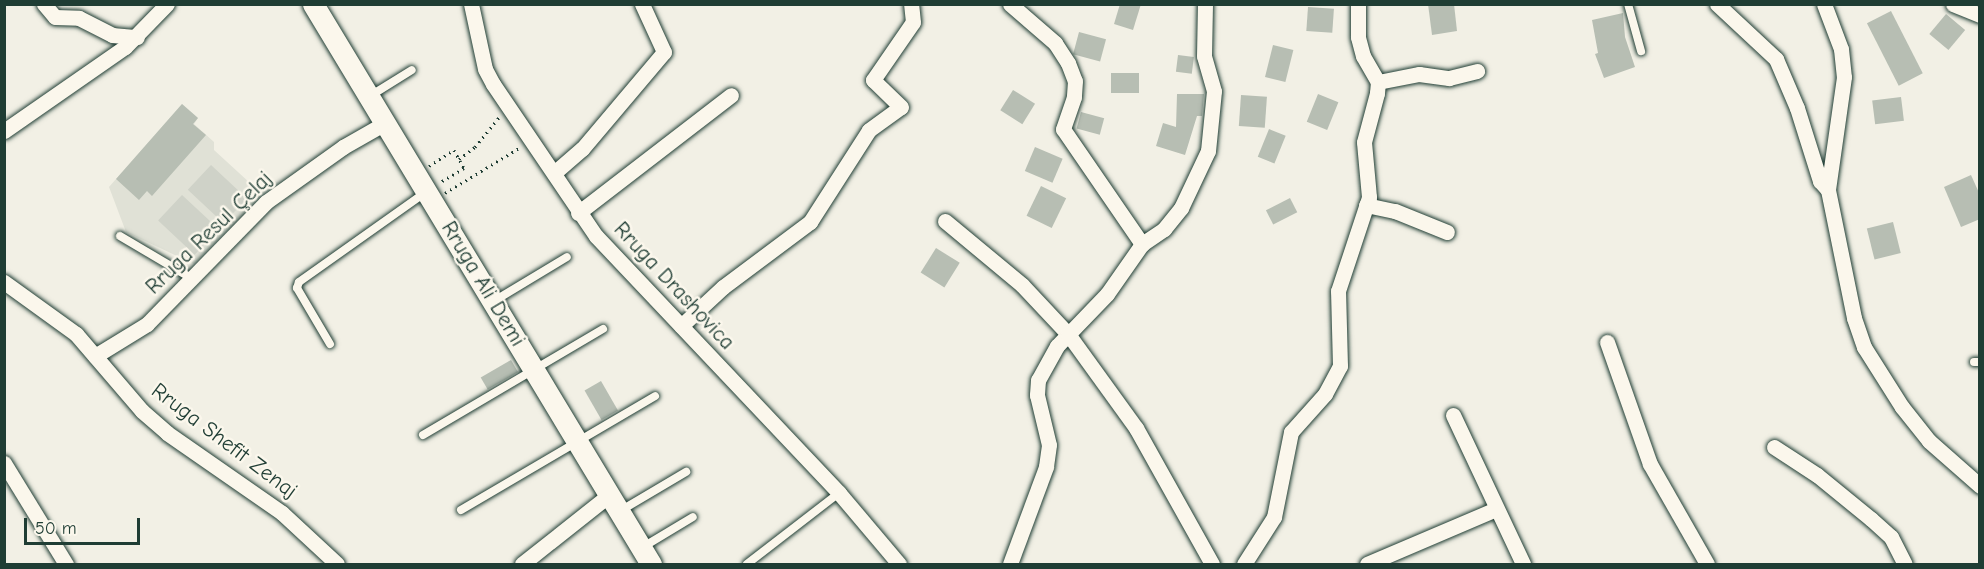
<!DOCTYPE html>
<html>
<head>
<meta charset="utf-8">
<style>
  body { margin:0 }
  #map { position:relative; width:1984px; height:569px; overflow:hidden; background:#f2f0e5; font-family:"Comic Neue",sans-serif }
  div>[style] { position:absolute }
  .built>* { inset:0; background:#e0e1d6 }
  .green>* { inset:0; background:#cfd2c8; transform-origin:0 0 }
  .building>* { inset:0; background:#b7beb3; transform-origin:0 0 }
  .path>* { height:3px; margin-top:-1.5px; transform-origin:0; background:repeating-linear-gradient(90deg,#1f3d34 0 1.5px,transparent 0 6px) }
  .roads { filter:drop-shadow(0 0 2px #1f3d34) drop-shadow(0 0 2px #1f3d34) }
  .service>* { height:8px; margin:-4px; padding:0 4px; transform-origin:4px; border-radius:4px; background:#fbf7ec }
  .minor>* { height:15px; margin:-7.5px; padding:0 7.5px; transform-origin:7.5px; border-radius:7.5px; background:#fbf7ec }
  .secondary>* { height:21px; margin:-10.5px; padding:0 10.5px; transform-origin:10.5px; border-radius:10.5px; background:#fbf7ec }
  span { translate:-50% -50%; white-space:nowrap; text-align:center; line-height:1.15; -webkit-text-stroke:5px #fbf7ec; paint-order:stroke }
  .street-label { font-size:22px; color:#1f3d34 }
  .frame { position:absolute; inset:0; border:6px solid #1f3d34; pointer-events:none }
  .scale { position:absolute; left:24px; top:518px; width:116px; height:27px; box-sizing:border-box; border:3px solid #1f3d34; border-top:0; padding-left:8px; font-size:18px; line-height:21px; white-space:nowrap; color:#1f3d34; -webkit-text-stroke:4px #fbf7ec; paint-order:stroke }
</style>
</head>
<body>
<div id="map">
  <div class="built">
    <i style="clip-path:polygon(182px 104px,198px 118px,194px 124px,214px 142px,214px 150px,263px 195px,194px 264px,126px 232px,109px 187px)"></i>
  </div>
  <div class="green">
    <i style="left:211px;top:165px;width:49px;height:34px;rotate:43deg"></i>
    <i style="left:182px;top:195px;width:50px;height:35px;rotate:43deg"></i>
  </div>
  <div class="building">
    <i style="clip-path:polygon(1120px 4px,1141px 4px,1133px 30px,1114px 24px)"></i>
    <i style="clip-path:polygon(1428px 4px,1454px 4px,1457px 31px,1432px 35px)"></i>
    <i style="left:1308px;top:7px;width:26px;height:24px;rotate:4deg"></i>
    <i style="left:1891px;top:11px;width:70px;height:27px;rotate:63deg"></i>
    <i style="clip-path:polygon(1623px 13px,1625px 37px,1635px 67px,1604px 78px,1595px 54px,1598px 53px,1592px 20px)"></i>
    <i style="left:1946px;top:14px;width:25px;height:26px;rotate:40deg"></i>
    <i style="left:1079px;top:32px;width:28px;height:23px;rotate:15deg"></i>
    <i style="left:1273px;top:45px;width:21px;height:33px;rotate:14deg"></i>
    <i style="left:1178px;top:55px;width:16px;height:17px;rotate:7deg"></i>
    <i style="left:1111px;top:73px;width:28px;height:20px"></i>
    <i style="left:1013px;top:90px;width:26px;height:24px;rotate:32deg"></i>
    <i style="clip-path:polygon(1177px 94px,1204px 94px,1202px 116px,1197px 116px,1185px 155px,1156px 146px,1163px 123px,1176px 127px)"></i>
    <i style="left:1318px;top:94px;width:22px;height:30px;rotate:22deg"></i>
    <i style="left:1241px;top:95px;width:26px;height:31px;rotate:4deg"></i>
    <i style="left:1901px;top:97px;width:24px;height:29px;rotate:83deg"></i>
    <i style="clip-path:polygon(182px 104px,198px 118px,193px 124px,206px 135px,152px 196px,147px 191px,139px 200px,116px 179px)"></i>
    <i style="left:1081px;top:112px;width:24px;height:17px;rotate:15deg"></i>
    <i style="left:1269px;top:129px;width:18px;height:30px;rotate:22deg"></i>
    <i style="left:1035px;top:147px;width:30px;height:26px;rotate:23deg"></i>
    <i style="clip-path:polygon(1971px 175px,1980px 195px,1980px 219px,1961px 227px,1944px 187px)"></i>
    <i style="left:1041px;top:186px;width:28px;height:33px;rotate:26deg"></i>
    <i style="left:1290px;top:198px;width:16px;height:27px;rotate:63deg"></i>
    <i style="left:1893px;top:222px;width:32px;height:27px;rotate:76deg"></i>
    <i style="left:936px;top:248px;width:28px;height:29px;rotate:32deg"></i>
    <i style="left:511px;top:360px;width:14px;height:35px;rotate:60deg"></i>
    <i style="left:601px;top:381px;width:34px;height:19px;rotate:60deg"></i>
  </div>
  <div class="path">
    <i style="left:459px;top:159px;width:20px;rotate:-37deg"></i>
    <i style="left:475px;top:147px;width:38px;rotate:-51deg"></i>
    <i style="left:429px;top:166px;width:30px;rotate:-33deg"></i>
    <i style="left:454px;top:150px;width:21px;rotate:61deg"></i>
    <i style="left:464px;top:168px;width:27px;rotate:149deg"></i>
    <i style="left:445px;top:193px;width:87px;rotate:-31.3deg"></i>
  </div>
  <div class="roads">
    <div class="service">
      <i style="left:1628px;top:4px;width:49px;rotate:74.5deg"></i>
      <i style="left:370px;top:96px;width:49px;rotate:-31.8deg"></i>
      <i style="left:120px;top:236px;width:82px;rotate:30.6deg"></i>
      <i style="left:494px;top:301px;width:85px;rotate:-31.1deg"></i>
      <i style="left:330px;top:344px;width:65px;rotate:-120.5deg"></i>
      <i style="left:297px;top:288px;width:6px;rotate:-72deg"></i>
      <i style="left:299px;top:282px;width:156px;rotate:-35.3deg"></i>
      <i style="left:1974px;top:362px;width:6px"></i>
      <i style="left:423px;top:435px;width:209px;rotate:-30.5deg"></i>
      <i style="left:461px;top:510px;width:225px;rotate:-30.4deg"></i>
      <i style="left:620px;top:511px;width:77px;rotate:-30.6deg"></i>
      <i style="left:643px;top:547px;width:58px;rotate:-31deg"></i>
      <i style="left:747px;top:564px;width:116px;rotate:-37.7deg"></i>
    </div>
    <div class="minor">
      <i style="left:44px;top:4px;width:17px;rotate:50deg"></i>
      <i style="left:55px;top:17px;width:24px;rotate:2deg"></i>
      <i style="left:79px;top:18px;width:37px;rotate:27deg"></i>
      <i style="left:112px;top:35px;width:25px;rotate:5deg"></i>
      <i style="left:471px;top:4px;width:66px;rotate:77.8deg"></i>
      <i style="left:485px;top:69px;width:17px;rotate:62deg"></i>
      <i style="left:493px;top:84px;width:184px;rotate:55.9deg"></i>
      <i style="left:596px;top:236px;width:354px;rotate:46.6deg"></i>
      <i style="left:839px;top:493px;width:93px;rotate:49.8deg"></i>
      <i style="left:1010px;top:4px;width:60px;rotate:40.9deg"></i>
      <i style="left:1055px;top:43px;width:24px;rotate:57deg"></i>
      <i style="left:1068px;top:63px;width:19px;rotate:69deg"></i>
      <i style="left:1075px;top:81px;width:16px;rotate:94deg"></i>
      <i style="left:1074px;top:97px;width:34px;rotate:109deg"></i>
      <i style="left:1063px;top:129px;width:140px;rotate:55.5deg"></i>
      <i style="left:1142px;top:244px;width:61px;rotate:125deg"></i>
      <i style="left:1107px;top:294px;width:72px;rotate:133.9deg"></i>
      <i style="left:1057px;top:346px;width:39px;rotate:119deg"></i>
      <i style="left:1038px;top:380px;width:15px;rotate:94deg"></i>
      <i style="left:1037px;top:395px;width:51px;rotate:76.5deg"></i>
      <i style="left:1049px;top:445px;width:22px;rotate:98deg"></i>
      <i style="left:1046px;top:467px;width:103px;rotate:110.4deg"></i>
      <i style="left:1717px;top:4px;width:81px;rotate:43deg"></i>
      <i style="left:1776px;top:59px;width:53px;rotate:66.8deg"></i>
      <i style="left:1797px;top:108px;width:77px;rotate:72.5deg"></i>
      <i style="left:1820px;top:181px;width:12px;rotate:48deg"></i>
      <i style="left:1824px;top:4px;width:48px;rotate:69.3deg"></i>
      <i style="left:1841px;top:49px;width:28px;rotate:84deg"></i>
      <i style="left:1844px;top:77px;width:114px;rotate:98.1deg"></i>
      <i style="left:1828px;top:190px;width:131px;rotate:78.5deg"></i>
      <i style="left:1854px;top:318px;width:31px;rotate:71deg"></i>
      <i style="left:1864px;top:347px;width:71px;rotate:57.7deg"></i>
      <i style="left:1902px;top:407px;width:43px;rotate:51.5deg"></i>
      <i style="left:1929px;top:441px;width:68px;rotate:41.4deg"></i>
      <i style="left:1953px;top:4px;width:29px;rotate:22deg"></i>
      <i style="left:1378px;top:82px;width:42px;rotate:-11deg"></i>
      <i style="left:1419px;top:74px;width:30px;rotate:8deg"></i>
      <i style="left:1449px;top:78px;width:29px;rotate:-14deg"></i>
      <i style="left:4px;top:131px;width:147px;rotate:-34.8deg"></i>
      <i style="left:125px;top:47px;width:60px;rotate:-45.7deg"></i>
      <i style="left:554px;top:173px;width:37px;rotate:-41deg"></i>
      <i style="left:582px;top:149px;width:127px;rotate:-49.8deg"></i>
      <i style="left:664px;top:52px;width:53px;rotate:-114.6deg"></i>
      <i style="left:1366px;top:205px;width:30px;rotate:12deg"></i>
      <i style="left:1395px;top:211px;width:56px;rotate:22deg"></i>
      <i style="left:578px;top:213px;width:193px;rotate:-37.6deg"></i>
      <i style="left:945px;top:221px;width:100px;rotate:39.7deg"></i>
      <i style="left:1022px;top:285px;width:67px;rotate:46.8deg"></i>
      <i style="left:1068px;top:334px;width:116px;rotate:54.1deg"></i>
      <i style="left:1136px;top:428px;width:156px;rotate:60.8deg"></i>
      <i style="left:1142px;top:244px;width:27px;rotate:-34deg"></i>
      <i style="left:1164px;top:229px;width:27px;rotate:-51deg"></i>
      <i style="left:1181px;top:208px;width:63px;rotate:-64.7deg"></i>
      <i style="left:1208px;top:151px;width:60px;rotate:-84.3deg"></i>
      <i style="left:1214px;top:91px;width:36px;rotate:-106deg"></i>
      <i style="left:1204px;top:56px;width:52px;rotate:-88.9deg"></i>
      <i style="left:4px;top:282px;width:89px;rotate:35.8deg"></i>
      <i style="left:76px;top:334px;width:101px;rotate:49.4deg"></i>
      <i style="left:142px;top:411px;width:33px;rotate:41deg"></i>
      <i style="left:167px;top:433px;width:140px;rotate:34.8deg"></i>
      <i style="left:282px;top:513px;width:75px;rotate:42.8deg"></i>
      <i style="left:681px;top:326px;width:57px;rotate:-42.9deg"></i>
      <i style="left:723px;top:287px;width:109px;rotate:-36.8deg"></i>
      <i style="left:810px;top:222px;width:109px;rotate:-57.3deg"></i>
      <i style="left:869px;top:130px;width:39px;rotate:-36deg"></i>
      <i style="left:901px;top:107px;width:39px;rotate:-136deg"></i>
      <i style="left:873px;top:80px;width:70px;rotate:-55.4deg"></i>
      <i style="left:913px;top:22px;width:18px;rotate:-96deg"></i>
      <i style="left:1607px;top:342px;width:129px;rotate:70.6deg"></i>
      <i style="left:1650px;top:464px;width:115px;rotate:60.3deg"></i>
      <i style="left:95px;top:356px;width:61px;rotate:-31.6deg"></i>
      <i style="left:147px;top:324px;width:170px;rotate:-45.7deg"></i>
      <i style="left:266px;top:202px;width:95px;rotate:-35.5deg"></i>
      <i style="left:343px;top:147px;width:48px;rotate:-29.7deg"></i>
      <i style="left:1453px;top:415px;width:165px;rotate:64.8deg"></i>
      <i style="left:1774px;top:447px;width:51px;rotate:33.1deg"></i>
      <i style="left:1817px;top:475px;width:70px;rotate:39.2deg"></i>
      <i style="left:1871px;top:519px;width:27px;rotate:42deg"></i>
      <i style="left:1891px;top:537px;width:30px;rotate:63deg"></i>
      <i style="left:4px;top:463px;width:119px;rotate:58.5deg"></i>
      <i style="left:522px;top:564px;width:111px;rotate:-38.4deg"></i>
      <i style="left:1244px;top:564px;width:56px;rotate:-57.4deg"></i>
      <i style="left:1274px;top:517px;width:87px;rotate:-78.7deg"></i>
      <i style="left:1291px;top:432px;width:51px;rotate:-48.2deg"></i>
      <i style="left:1325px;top:394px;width:32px;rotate:-62deg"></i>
      <i style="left:1340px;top:366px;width:75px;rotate:-91.5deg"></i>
      <i style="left:1338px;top:291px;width:99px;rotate:-71.7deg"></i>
      <i style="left:1369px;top:197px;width:55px;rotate:-95.2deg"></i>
      <i style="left:1364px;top:142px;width:51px;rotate:-75.1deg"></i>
      <i style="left:1377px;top:93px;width:11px;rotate:-85deg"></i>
      <i style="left:1378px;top:82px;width:30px;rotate:-120deg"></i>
      <i style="left:1363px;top:56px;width:20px;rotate:-105deg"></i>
      <i style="left:1358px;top:37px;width:33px;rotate:-90deg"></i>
      <i style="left:1367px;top:564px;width:140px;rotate:-23.1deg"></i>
    </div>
    <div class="secondary">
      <i style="left:313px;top:4px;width:654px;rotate:58.89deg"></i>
    </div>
  </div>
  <div class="street-label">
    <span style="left:209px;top:233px;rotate:-44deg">Rruga Resul Çelaj</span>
    <span style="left:483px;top:284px;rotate:59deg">Rruga Ali Demi</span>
    <span style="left:674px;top:286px;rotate:47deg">Rruga Drashovica</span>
    <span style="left:224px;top:441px;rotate:37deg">Rruga Shefit Zenaj</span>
  </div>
  <div class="frame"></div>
  <div class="scale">50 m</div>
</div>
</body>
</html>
